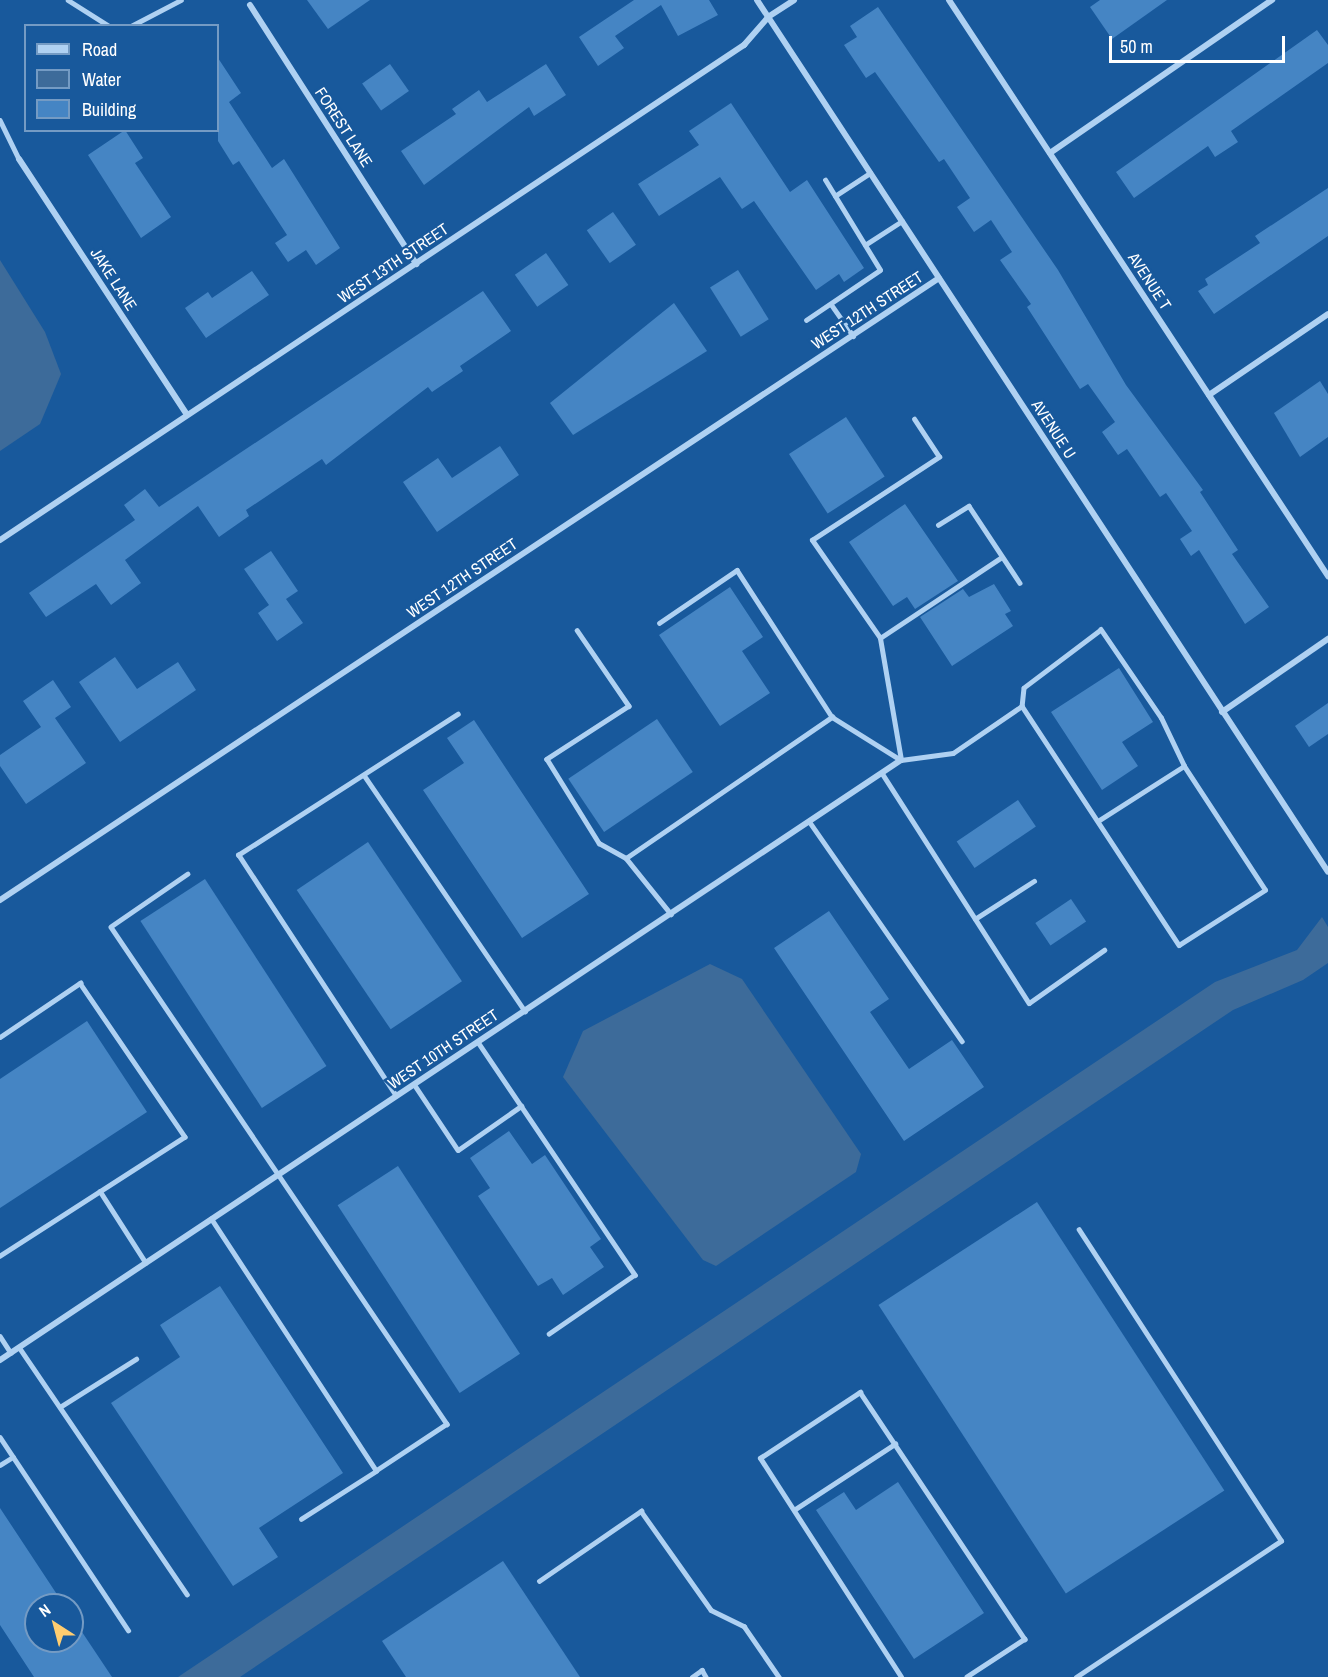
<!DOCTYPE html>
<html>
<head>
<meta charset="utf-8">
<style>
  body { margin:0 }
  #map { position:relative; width:1328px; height:1677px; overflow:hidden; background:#18599c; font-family:"Archivo Narrow",sans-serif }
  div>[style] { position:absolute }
  .water>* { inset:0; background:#3d6b9a }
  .building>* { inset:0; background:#4585c4; transform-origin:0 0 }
  .lane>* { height:4.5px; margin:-2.25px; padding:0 2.25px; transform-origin:2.25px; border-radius:2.25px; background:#afd1f2 }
  .street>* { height:6px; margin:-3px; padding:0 3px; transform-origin:3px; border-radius:3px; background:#afd1f2 }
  span { translate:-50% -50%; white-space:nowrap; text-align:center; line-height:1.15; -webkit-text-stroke:5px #18599c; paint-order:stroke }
  .street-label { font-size:16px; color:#fff }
  .legend { position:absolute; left:24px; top:24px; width:195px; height:108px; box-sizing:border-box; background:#18599c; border:2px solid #749bc4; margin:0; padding:8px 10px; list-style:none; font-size:18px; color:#fff }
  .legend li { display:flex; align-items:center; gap:12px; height:30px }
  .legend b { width:30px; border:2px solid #749bc4 }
  .north { position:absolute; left:24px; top:1593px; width:60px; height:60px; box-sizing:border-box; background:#18599c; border:2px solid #749bc4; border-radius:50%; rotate:324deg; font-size:16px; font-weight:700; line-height:24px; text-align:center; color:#fff }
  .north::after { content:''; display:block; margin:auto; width:21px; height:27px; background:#ffcd70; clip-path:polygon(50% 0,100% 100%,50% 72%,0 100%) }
  .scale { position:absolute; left:1109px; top:36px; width:176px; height:27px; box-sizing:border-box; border:3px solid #fff; border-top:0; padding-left:8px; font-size:18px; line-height:21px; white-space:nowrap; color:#fff; -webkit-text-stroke:4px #18599c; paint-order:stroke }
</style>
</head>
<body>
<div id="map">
  <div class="water">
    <i style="clip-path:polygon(0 260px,45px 332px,61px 374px,40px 424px,0 451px)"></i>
    <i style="clip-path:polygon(1322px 917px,1328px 927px,1328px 963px,1303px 980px,1233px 1010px,240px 1677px,178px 1677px,1215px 982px,1297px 950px)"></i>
    <i style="clip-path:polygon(710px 964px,742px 979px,861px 1154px,856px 1172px,716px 1266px,703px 1260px,563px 1077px,583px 1031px)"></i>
  </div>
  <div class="building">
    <i style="clip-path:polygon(307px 0,370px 0,328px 29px)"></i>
    <i style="clip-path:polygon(634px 0,709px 0,718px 15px,678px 36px,661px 5px,615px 36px,624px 48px,598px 66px,579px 37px)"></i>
    <i style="clip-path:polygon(1100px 0,1167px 0,1112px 39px,1090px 7px)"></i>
    <i style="clip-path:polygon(878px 7px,1058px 270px,1126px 385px,1203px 490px,1200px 492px,1238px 550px,1232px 554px,1269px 607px,1245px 624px,1199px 550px,1191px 556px,1180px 539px,1192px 531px,1166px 493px,1160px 497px,1127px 449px,1118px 455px,1102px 432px,1115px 422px,1088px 384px,1080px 389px,1027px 307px,1031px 304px,1000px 260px,1012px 252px,991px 220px,974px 232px,957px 207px,970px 198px,944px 159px,939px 162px,875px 72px,866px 78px,844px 45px,857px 37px,850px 26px)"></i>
    <i style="clip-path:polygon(1317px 30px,1328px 45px,1328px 63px,1231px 131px,1238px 142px,1215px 157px,1208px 146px,1134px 198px,1116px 172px)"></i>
    <i style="clip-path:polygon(218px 58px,241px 93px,229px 102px,272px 168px,284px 159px,340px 248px,316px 265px,306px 250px,288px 262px,275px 243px,287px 235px,239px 161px,233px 165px,218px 141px)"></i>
    <i style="left:390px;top:64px;width:33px;height:34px;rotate:55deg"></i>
    <i style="clip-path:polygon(546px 64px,566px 95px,534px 116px,529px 107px,424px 185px,401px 151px,456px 114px,452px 109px,479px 90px,487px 102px)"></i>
    <i style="clip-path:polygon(731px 103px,790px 192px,807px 180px,864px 268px,844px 282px,839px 274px,816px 290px,754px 201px,742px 209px,720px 177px,659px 216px,638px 184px,699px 145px,689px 131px)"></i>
    <i style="clip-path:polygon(125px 130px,143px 158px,135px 163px,171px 217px,141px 238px,88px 155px)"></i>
    <i style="clip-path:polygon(1328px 188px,1328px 236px,1214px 314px,1198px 291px,1208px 285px,1205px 279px,1260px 243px,1255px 236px)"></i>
    <i style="left:613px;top:212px;width:40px;height:32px;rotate:55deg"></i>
    <i style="left:546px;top:253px;width:39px;height:38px;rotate:55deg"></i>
    <i style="left:738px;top:270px;width:58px;height:33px;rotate:58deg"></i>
    <i style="clip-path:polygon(252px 271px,269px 295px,206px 338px,185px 308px,208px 292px,212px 298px)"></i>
    <i style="clip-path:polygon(483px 291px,511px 331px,460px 366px,463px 371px,432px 392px,428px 387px,326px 465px,322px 459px,246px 510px,249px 516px,219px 537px,198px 506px,125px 560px,141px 583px,111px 605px,96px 584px,46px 617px,29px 593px,135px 520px,124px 505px,145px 489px,159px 507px)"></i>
    <i style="clip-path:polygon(674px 303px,707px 351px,573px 435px,550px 403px)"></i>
    <i style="clip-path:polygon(1320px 381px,1328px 394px,1328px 437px,1300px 457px,1274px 413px)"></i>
    <i style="left:846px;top:417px;width:71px;height:68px;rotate:57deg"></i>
    <i style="clip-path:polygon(500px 446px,519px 475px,437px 532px,403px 482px,438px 458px,452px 478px)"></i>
    <i style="clip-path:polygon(905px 504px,958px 581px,915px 609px,907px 597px,893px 606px,849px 542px)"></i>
    <i style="clip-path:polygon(271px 551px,298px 591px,286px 599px,303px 623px,277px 641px,258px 613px,269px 605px,244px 569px)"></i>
    <i style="clip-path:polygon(994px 584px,1011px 611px,1005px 614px,1013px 626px,952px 666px,920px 617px,963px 589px,969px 597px)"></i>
    <i style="clip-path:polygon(730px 587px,763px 637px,742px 651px,770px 693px,720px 726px,659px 635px)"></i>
    <i style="clip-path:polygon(115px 657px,137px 689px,178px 662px,196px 690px,120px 742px,79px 682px)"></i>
    <i style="clip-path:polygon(1119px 668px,1153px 722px,1122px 742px,1138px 766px,1102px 790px,1051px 712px)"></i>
    <i style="clip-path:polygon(53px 680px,71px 707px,55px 718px,86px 763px,26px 804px,0 766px,0 755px,41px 727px,23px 701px)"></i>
    <i style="clip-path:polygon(1328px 703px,1328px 734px,1309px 747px,1295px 726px)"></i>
    <i style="left:657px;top:719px;width:64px;height:107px;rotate:56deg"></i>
    <i style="clip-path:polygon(474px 720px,589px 894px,522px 938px,423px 790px,464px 763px,447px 738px)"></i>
    <i style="left:1018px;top:800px;width:32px;height:74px;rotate:56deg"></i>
    <i style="left:368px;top:842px;width:168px;height:86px;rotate:56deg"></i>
    <i style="left:205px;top:879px;width:223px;height:77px;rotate:57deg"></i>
    <i style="left:1071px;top:899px;width:27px;height:43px;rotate:56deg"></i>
    <i style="clip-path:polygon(829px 911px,889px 999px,870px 1012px,909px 1069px,952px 1040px,984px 1087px,904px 1141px,774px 948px)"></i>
    <i style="clip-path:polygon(87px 1021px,147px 1112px,0 1208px,0 1079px)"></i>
    <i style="clip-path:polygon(509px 1131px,532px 1164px,545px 1155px,601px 1239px,590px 1247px,604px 1267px,563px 1295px,552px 1278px,538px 1286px,478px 1196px,490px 1188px,470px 1158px)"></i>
    <i style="left:398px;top:1166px;width:224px;height:72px;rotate:57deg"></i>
    <i style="left:1037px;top:1202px;width:344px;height:189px;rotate:57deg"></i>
    <i style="clip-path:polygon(220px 1286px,343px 1473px,259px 1528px,278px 1557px,233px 1586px,111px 1403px,180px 1357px,160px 1325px)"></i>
    <i style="clip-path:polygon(898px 1482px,984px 1613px,914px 1659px,816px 1510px,844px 1492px,856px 1510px)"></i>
    <i style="clip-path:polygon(0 1508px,64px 1605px,36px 1605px,36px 1641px,72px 1641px,72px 1617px,112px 1677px,34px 1677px,0 1625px)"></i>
    <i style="clip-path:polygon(503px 1561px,580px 1677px,406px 1677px,382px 1641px)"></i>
  </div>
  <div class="lane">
    <i style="left:68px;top:0;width:49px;rotate:32.4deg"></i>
    <i style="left:131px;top:26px;width:56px;rotate:-27.5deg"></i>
    <i style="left:0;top:120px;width:43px;rotate:64deg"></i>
    <i style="left:835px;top:196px;width:42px;rotate:-33.3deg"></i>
    <i style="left:865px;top:245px;width:44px;rotate:-33deg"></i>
    <i style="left:831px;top:304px;width:39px;rotate:55deg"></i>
    <i style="left:806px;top:320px;width:89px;rotate:-34deg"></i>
    <i style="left:880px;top:270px;width:105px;rotate:-121.4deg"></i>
    <i style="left:938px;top:525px;width:36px;rotate:-32deg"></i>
    <i style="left:969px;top:506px;width:92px;rotate:56.5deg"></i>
    <i style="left:659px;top:623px;width:94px;rotate:-34.2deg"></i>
    <i style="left:737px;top:570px;width:175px;rotate:57.1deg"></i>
    <i style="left:577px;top:630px;width:92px;rotate:55.6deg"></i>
    <i style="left:629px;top:706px;width:98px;rotate:147.1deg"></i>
    <i style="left:547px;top:759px;width:99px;rotate:58.2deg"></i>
    <i style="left:599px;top:843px;width:31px;rotate:29deg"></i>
    <i style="left:626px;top:858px;width:72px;rotate:51.2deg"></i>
    <i style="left:880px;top:638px;width:119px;rotate:-124.8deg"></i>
    <i style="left:812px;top:540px;width:152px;rotate:-33.2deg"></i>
    <i style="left:939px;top:457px;width:45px;rotate:-123.3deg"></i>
    <i style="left:901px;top:760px;width:124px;rotate:-99.8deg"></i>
    <i style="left:880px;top:638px;width:146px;rotate:-33.6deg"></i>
    <i style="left:882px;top:773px;width:273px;rotate:57.4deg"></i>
    <i style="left:1029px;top:1003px;width:92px;rotate:-35.2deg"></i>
    <i style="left:364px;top:775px;width:286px;rotate:55.7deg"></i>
    <i style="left:809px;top:821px;width:268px;rotate:55.2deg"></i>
    <i style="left:1098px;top:821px;width:102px;rotate:-32.6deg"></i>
    <i style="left:626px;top:858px;width:250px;rotate:-34.4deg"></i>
    <i style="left:832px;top:717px;width:81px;rotate:31.9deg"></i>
    <i style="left:901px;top:760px;width:52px;rotate:-7.7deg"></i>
    <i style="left:953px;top:753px;width:83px;rotate:-34.3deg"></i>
    <i style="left:1022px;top:706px;width:286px;rotate:56.7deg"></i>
    <i style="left:1179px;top:945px;width:102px;rotate:-32.6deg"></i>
    <i style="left:1265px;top:890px;width:148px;rotate:-123.2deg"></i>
    <i style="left:1184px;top:766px;width:53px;rotate:-115.6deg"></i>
    <i style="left:1161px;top:718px;width:107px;rotate:-124.3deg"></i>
    <i style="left:1101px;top:630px;width:96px;rotate:143deg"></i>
    <i style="left:1024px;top:688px;width:18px;rotate:96deg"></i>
    <i style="left:188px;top:874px;width:93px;rotate:145.5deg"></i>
    <i style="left:111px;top:927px;width:600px;rotate:55.94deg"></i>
    <i style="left:447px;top:1424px;width:85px;rotate:146.5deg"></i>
    <i style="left:376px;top:1471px;width:301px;rotate:-123.2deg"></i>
    <i style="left:975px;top:919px;width:70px;rotate:-32.8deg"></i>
    <i style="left:0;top:1037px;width:97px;rotate:-34deg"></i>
    <i style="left:80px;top:983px;width:186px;rotate:55.7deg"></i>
    <i style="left:185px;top:1137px;width:220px;rotate:147.2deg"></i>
    <i style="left:478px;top:1042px;width:281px;rotate:56deg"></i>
    <i style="left:635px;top:1275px;width:104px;rotate:145.5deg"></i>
    <i style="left:414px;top:1084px;width:79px;rotate:56.3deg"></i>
    <i style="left:458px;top:1150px;width:77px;rotate:-34.9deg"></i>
    <i style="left:396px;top:1096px;width:288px;rotate:-123.2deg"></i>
    <i style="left:238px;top:855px;width:261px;rotate:-32.7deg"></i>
    <i style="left:100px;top:1191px;width:85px;rotate:57.4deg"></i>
    <i style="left:0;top:1336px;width:20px;rotate:57deg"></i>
    <i style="left:19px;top:1347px;width:299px;rotate:55.8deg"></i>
    <i style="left:60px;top:1407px;width:90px;rotate:-32.3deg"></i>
    <i style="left:0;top:1437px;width:232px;rotate:56.4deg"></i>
    <i style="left:0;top:1465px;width:15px;rotate:-32deg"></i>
    <i style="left:794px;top:1510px;width:121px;rotate:-33.2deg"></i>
    <i style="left:301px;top:1519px;width:89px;rotate:-32.6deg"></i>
    <i style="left:539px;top:1581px;width:124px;rotate:-34.5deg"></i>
    <i style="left:641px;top:1511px;width:121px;rotate:54.7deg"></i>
    <i style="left:711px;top:1610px;width:37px;rotate:26deg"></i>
    <i style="left:744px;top:1626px;width:62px;rotate:55.5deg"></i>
    <i style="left:692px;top:1677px;width:12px;rotate:-35deg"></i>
    <i style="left:702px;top:1670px;width:8px;rotate:60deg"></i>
    <i style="left:901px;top:1677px;width:260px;rotate:-122.8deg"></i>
    <i style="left:760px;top:1458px;width:120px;rotate:-33.4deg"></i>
    <i style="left:860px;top:1392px;width:297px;rotate:56.3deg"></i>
    <i style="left:1025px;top:1639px;width:69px;rotate:146.8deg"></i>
    <i style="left:1076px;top:1677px;width:246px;rotate:-33.6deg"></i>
    <i style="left:1281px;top:1541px;width:371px;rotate:-123deg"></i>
  </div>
  <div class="street">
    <i style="left:757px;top:0;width:1042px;rotate:56.78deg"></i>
    <i style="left:949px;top:0;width:690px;rotate:56.66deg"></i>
    <i style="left:250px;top:5px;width:308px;rotate:57.3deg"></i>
    <i style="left:1050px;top:153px;width:270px;rotate:-34.6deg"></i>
    <i style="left:19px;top:159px;width:306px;rotate:56.7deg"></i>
    <i style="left:1209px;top:395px;width:144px;rotate:-34.2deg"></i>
    <i style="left:0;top:540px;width:894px;rotate:-33.64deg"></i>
    <i style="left:744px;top:45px;width:37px;rotate:-49deg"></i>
    <i style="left:768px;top:17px;width:31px;rotate:-33deg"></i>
    <i style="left:1222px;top:712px;width:129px;rotate:-34.6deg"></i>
    <i style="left:0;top:900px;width:1126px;rotate:-33.52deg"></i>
    <i style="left:0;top:1360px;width:1082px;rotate:-33.66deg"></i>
  </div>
  <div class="street-label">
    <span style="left:344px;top:127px;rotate:57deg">FOREST LANE</span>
    <span style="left:393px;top:263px;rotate:-34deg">WEST 13TH STREET</span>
    <span style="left:114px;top:279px;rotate:57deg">JAKE LANE</span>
    <span style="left:1150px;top:281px;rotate:57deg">AVENUE T</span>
    <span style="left:867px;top:310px;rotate:-33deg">WEST 12TH STREET</span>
    <span style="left:1054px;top:429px;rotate:57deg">AVENUE U</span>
    <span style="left:462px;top:578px;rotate:-34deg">WEST 12TH STREET</span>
    <span style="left:443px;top:1049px;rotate:-34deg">WEST 10TH STREET</span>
  </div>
  <ul class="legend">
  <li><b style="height:8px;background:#afd1f2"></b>Road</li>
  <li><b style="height:16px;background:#3d6b9a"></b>Water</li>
  <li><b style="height:16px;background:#4585c4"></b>Building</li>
  </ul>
  <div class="north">N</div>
  <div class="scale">50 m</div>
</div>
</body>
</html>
